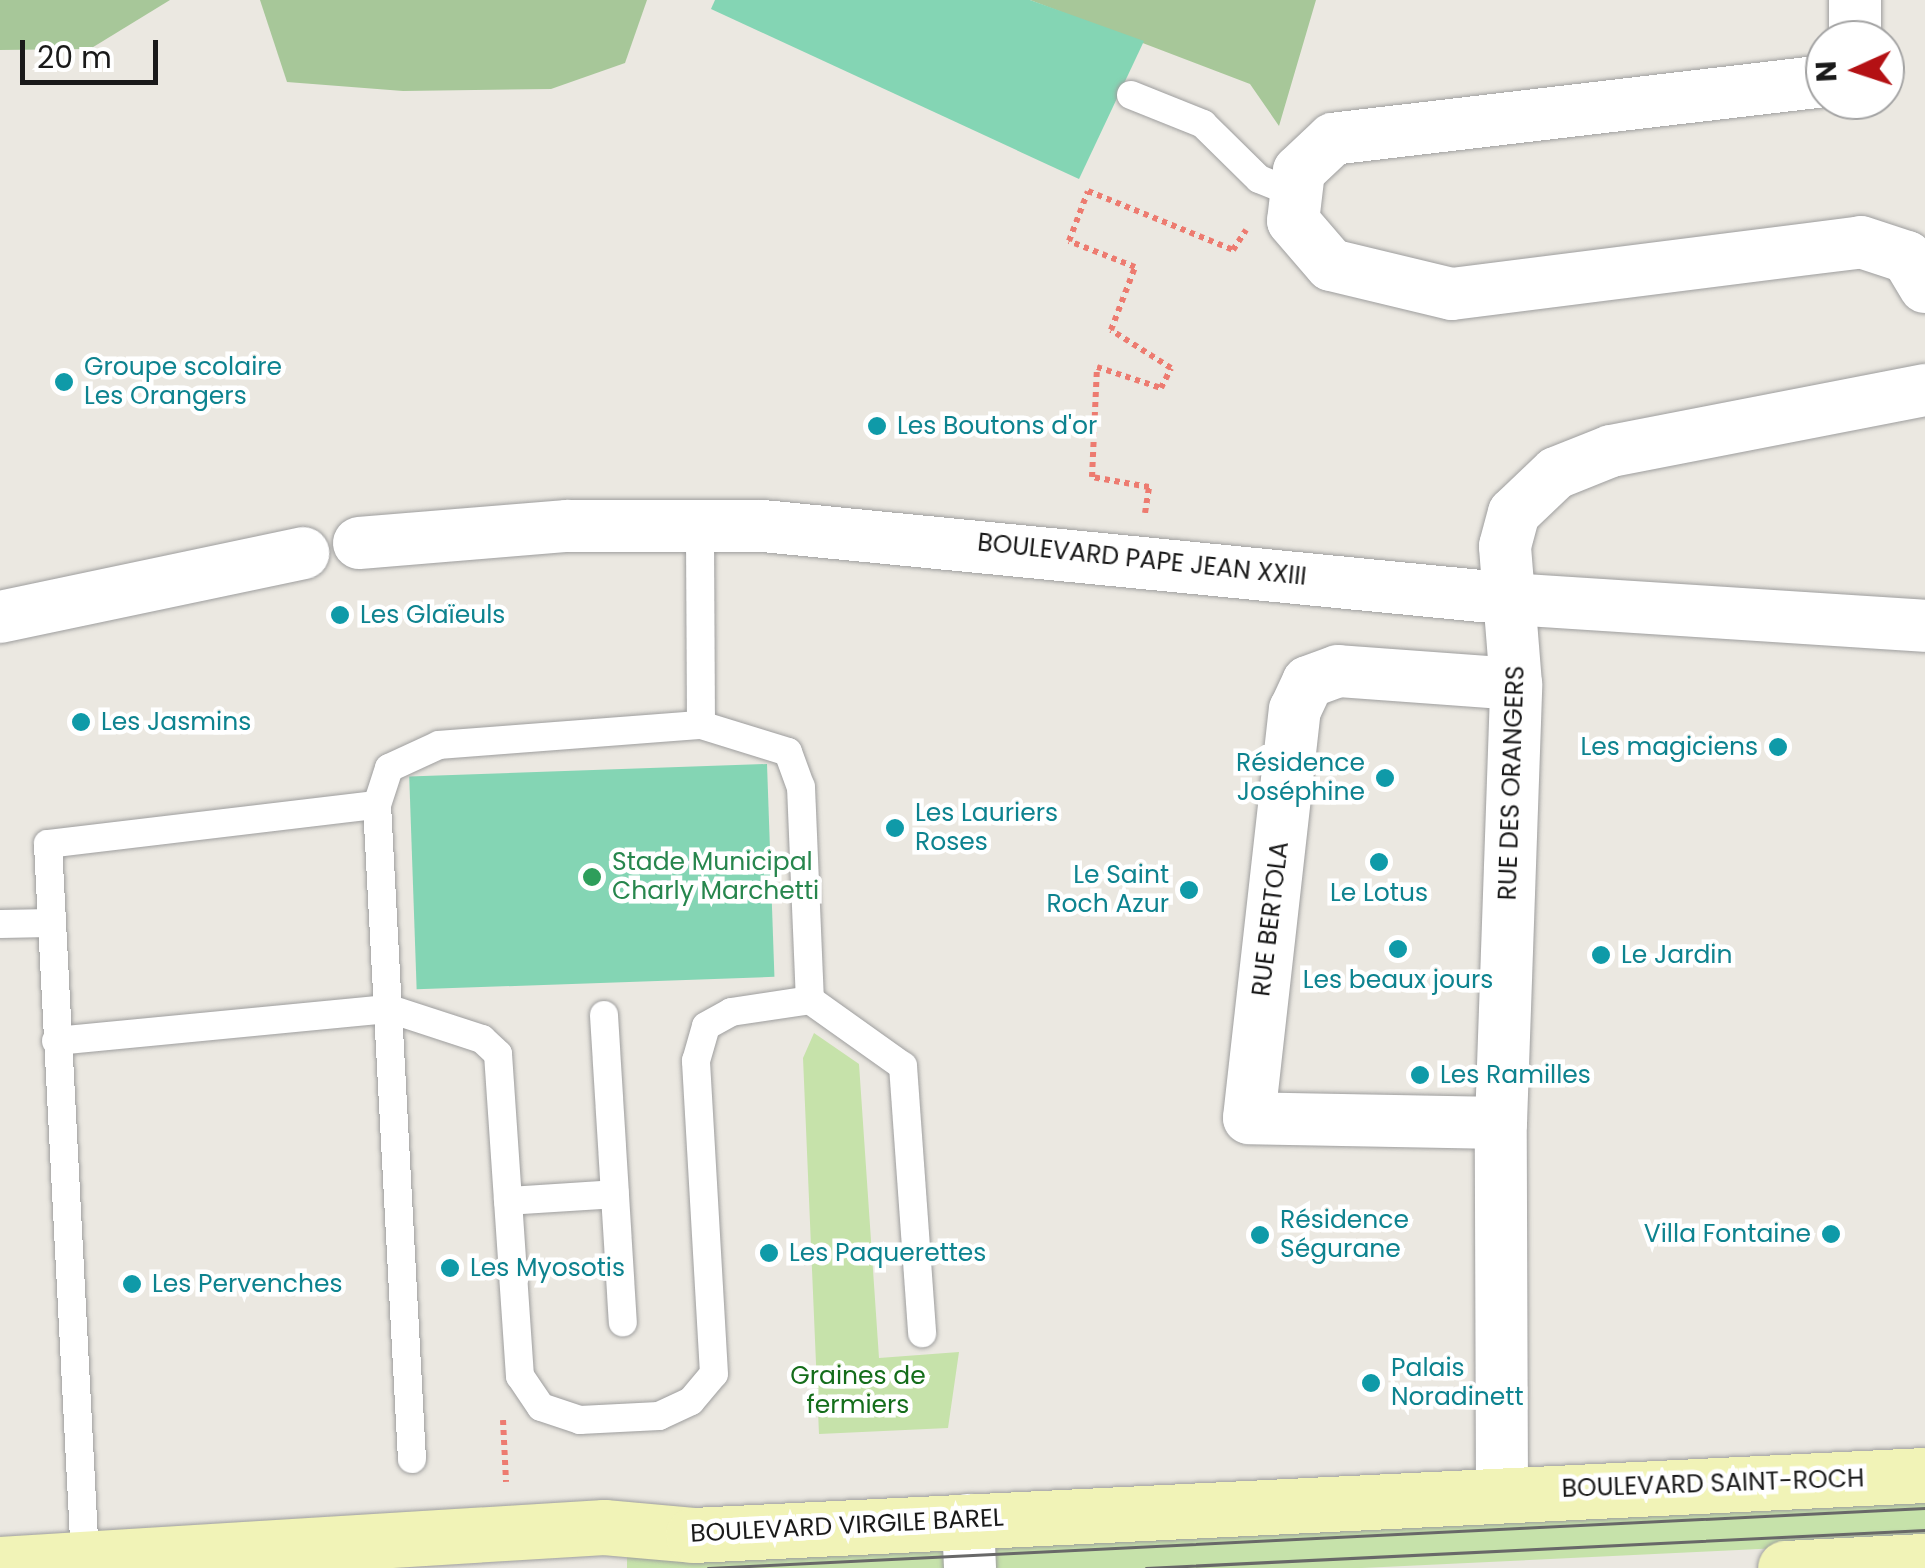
<!DOCTYPE html>
<html>
<head>
<meta charset="utf-8">
<style>
  body { margin:0 }
  #map { position:relative; width:1925px; height:1568px; overflow:hidden; background:#ebe8e1; font-family:Poppins,sans-serif }
  div>[style] { position:absolute }
  .grass>* { inset:0; background:#c6e2aa }
  .forest>* { inset:0; background:#a7c799 }
  .pitch>* { inset:0; background:#84d5b4; transform-origin:0 0 }
  .path>* { height:6px; margin-top:-3px; transform-origin:0; background:repeating-linear-gradient(90deg,#ed7b70 0 5px,transparent 0 10px) }
  .roads { filter:drop-shadow(0 0 2px #9e9e9e) drop-shadow(0 0 2px #9e9e9e) }
  .lane>* { height:28px; margin:-14px; padding:0 14px; transform-origin:14px; border-radius:14px; background:#fff }
  .street>* { height:52px; margin:-26px; padding:0 26px; transform-origin:26px; border-radius:26px; background:#fff }
  .secondary>* { height:55px; margin:-27.5px; padding:0 27.5px; transform-origin:27.5px; border-radius:27.5px; background:#f1f3b7 }
  .tram>* { height:2.5px; margin:-1.25px; padding:0 1.25px; transform-origin:1.25px; border-radius:1.25px; background:#686868 }
  .dots>* { width:28px; height:28px; translate:-50% -50%; box-sizing:border-box; border:5px solid #fff; border-radius:50% }
  span { translate:-50% -50%; white-space:nowrap; text-align:center; line-height:1.15; -webkit-text-stroke:9px #fff; paint-order:stroke }
  .culture-label { font-size:25px; color:#0d838f }
  .left { translate:0 -50%; text-align:left }
  .right { translate:-100% -50%; text-align:right }
  .street-label { font-size:25px; color:#1a1a1a }
  .leisure-label { font-size:25px; color:#27864d }
  .park-label { font-size:25px; color:#146d1a }
  .north { position:absolute; left:1805px; top:20px; width:100px; height:100px; box-sizing:border-box; background:#fff; border:2px solid #a3a3a3; border-radius:50%; rotate:267deg; font-size:28px; font-weight:700; line-height:40px; text-align:center; color:#1a1a1a }
  .north::after { content:''; display:block; margin:auto; width:35px; height:45px; background:#b41114; clip-path:polygon(50% 0,100% 100%,50% 72%,0 100%) }
  .scale { position:absolute; left:20px; top:40px; width:138px; height:45px; box-sizing:border-box; border:5px solid #1a1a1a; border-top:0; padding-left:12px; font-size:30px; line-height:35px; white-space:nowrap; color:#1a1a1a; -webkit-text-stroke:8px #fff; paint-order:stroke }
</style>
</head>
<body>
<div id="map">
  <div class="grass">
    <i style="clip-path:polygon(814px 1033px,859px 1064px,879px 1358px,959px 1352px,948px 1428px,819px 1434px,803px 1058px)"></i>
    <i style="clip-path:polygon(1925px 1495px,1925px 1541px,1362px 1568px,627px 1568px,627px 1557px)"></i>
  </div>
  <div class="forest">
    <i style="clip-path:polygon(0 0,170px 0,90px 49px,0 50px)"></i>
    <i style="clip-path:polygon(260px 0,647px 0,625px 63px,551px 89px,403px 91px,287px 82px)"></i>
    <i style="clip-path:polygon(1030px 0,1316px 0,1279px 126px,1250px 84px)"></i>
  </div>
  <div class="pitch">
    <i style="clip-path:polygon(715px 0,1030px 0,1144px 41px,1079px 179px,711px 9px)"></i>
    <i style="left:767px;top:764px;width:213px;height:358px;rotate:88deg"></i>
  </div>
  <div class="path">
    <i style="left:1145px;top:513px;width:26px;rotate:-81deg"></i>
    <i style="left:1149px;top:487px;width:58px;rotate:-170deg"></i>
    <i style="left:1092px;top:477px;width:110px;rotate:-87.4deg"></i>
    <i style="left:1097px;top:367px;width:67px;rotate:18.2deg"></i>
    <i style="left:1161px;top:388px;width:22px;rotate:-63deg"></i>
    <i style="left:1171px;top:368px;width:71px;rotate:-147.7deg"></i>
    <i style="left:1111px;top:330px;width:67px;rotate:-69.1deg"></i>
    <i style="left:1135px;top:267px;width:71px;rotate:-158.5deg"></i>
    <i style="left:1069px;top:241px;width:53px;rotate:-69.2deg"></i>
    <i style="left:1088px;top:191px;width:157px;rotate:22.1deg"></i>
    <i style="left:1233px;top:250px;width:24px;rotate:-57deg"></i>
    <i style="left:503px;top:1420px;width:62px;rotate:87.2deg"></i>
  </div>
  <div class="roads">
    <div class="lane">
      <i style="left:1131px;top:95px;width:78px;rotate:21.9deg"></i>
      <i style="left:1203px;top:124px;width:78px;rotate:44.5deg"></i>
      <i style="left:1259px;top:179px;width:37px;rotate:22deg"></i>
      <i style="left:701px;top:725px;width:91px;rotate:17.2deg"></i>
      <i style="left:788px;top:752px;width:37px;rotate:70deg"></i>
      <i style="left:801px;top:787px;width:213px;rotate:87.6deg"></i>
      <i style="left:377px;top:805px;width:655px;rotate:86.94deg"></i>
      <i style="left:0;top:924px;width:50px;rotate:-1.1deg"></i>
      <i style="left:604px;top:1015px;width:308px;rotate:86.5deg"></i>
      <i style="left:56px;top:1041px;width:336px;rotate:-5.5deg"></i>
      <i style="left:390px;top:1009px;width:97px;rotate:18.1deg"></i>
      <i style="left:482px;top:1039px;width:22px;rotate:43deg"></i>
      <i style="left:498px;top:1054px;width:323px;rotate:86.1deg"></i>
      <i style="left:520px;top:1376px;width:37px;rotate:56deg"></i>
      <i style="left:541px;top:1407px;width:41px;rotate:18.4deg"></i>
      <i style="left:580px;top:1420px;width:79px;rotate:-2.9deg"></i>
      <i style="left:659px;top:1416px;width:35px;rotate:-25deg"></i>
      <i style="left:691px;top:1401px;width:35px;rotate:-50deg"></i>
      <i style="left:714px;top:1374px;width:314px;rotate:-93.3deg"></i>
      <i style="left:696px;top:1061px;width:36px;rotate:-74deg"></i>
      <i style="left:706px;top:1026px;width:29px;rotate:-29deg"></i>
      <i style="left:731px;top:1012px;width:80px;rotate:-8.6deg"></i>
      <i style="left:810px;top:1000px;width:114px;rotate:35.4deg"></i>
      <i style="left:903px;top:1066px;width:268px;rotate:85.9deg"></i>
      <i style="left:508px;top:1201px;width:107px;rotate:-3.7deg"></i>
      <i style="left:85px;top:1558px;width:715px;rotate:-92.97deg"></i>
      <i style="left:48px;top:844px;width:331px;rotate:-6.8deg"></i>
      <i style="left:377px;top:805px;width:39px;rotate:-72deg"></i>
      <i style="left:389px;top:768px;width:55px;rotate:-24.7deg"></i>
      <i style="left:439px;top:745px;width:263px;rotate:-4.4deg"></i>
      <i style="left:701px;top:725px;width:201px;rotate:-90.3deg"></i>
    </div>
    <div class="street">
      <i style="left:1855px;top:40px;width:40px;rotate:-90deg"></i>
      <i style="left:1825px;top:81px;width:495px;rotate:173.3deg"></i>
      <i style="left:1333px;top:139px;width:47px;rotate:136.7deg"></i>
      <i style="left:1299px;top:171px;width:50px;rotate:96.8deg"></i>
      <i style="left:1293px;top:221px;width:58px;rotate:49.2deg"></i>
      <i style="left:1331px;top:265px;width:124px;rotate:13.5deg"></i>
      <i style="left:1452px;top:294px;width:412px;rotate:-7.2deg"></i>
      <i style="left:1861px;top:242px;width:48px;rotate:18.1deg"></i>
      <i style="left:1907px;top:257px;width:35px;rotate:59deg"></i>
      <i style="left:359px;top:543px;width:209px;rotate:-4.7deg"></i>
      <i style="left:567px;top:526px;width:196px"></i>
      <i style="left:763px;top:526px;width:752px;rotate:5.57deg"></i>
      <i style="left:1511px;top:599px;width:415px;rotate:3.7deg"></i>
      <i style="left:0;top:617px;width:310px;rotate:-11.9deg"></i>
      <i style="left:1501px;top:1123px;width:252px;rotate:-178.9deg"></i>
      <i style="left:1249px;top:1118px;width:411px;rotate:-83.6deg"></i>
      <i style="left:1295px;top:710px;width:31px;rotate:-65deg"></i>
      <i style="left:1308px;top:682px;width:32px;rotate:-20deg"></i>
      <i style="left:1338px;top:671px;width:178px;rotate:4.2deg"></i>
      <i style="left:1502px;top:1492px;width:369px;rotate:-90.2deg"></i>
      <i style="left:1501px;top:1123px;width:439px;rotate:-88deg"></i>
      <i style="left:1516px;top:684px;width:138px;rotate:-94.6deg"></i>
      <i style="left:1505px;top:546px;width:34px;rotate:-75deg"></i>
      <i style="left:1514px;top:513px;width:58px;rotate:-43.6deg"></i>
      <i style="left:1556px;top:473px;width:59px;rotate:-21.8deg"></i>
      <i style="left:1611px;top:451px;width:320px;rotate:-11deg"></i>
      <i style="left:968px;top:1520px;width:48px;rotate:87.6deg"></i>
    </div>
    <div class="secondary">
      <i style="left:0;top:1564px;width:605px;rotate:-3.51deg"></i>
      <i style="left:604px;top:1527px;width:89px;rotate:5.1deg"></i>
      <i style="left:693px;top:1535px;width:1233px;rotate:-2.79deg"></i>
      <i style="left:1785px;top:1568px;width:140px;rotate:-2.9deg"></i>
    </div>
  </div>
  <div class="tram">
    <i style="left:708px;top:1568px;width:1218px;rotate:-2.82deg"></i>
    <i style="left:1146px;top:1568px;width:780px;rotate:-2.79deg"></i>
  </div>
  <div class="dots">
    <i style="left:64px;top:382px;background:#0f9aa8"></i>
    <i style="left:877px;top:426px;background:#0f9aa8"></i>
    <i style="left:340px;top:615px;background:#0f9aa8"></i>
    <i style="left:81px;top:722px;background:#0f9aa8"></i>
    <i style="left:1778px;top:747px;background:#0f9aa8"></i>
    <i style="left:1385px;top:778px;background:#0f9aa8"></i>
    <i style="left:895px;top:828px;background:#0f9aa8"></i>
    <i style="left:1379px;top:862px;background:#0f9aa8"></i>
    <i style="left:592px;top:877px;background:#2e9e5b"></i>
    <i style="left:1189px;top:890px;background:#0f9aa8"></i>
    <i style="left:1398px;top:949px;background:#0f9aa8"></i>
    <i style="left:1601px;top:955px;background:#0f9aa8"></i>
    <i style="left:1420px;top:1075px;background:#0f9aa8"></i>
    <i style="left:1831px;top:1234px;background:#0f9aa8"></i>
    <i style="left:1260px;top:1235px;background:#0f9aa8"></i>
    <i style="left:769px;top:1253px;background:#0f9aa8"></i>
    <i style="left:450px;top:1268px;background:#0f9aa8"></i>
    <i style="left:132px;top:1284px;background:#0f9aa8"></i>
    <i style="left:1371px;top:1383px;background:#0f9aa8"></i>
  </div>
  <div class="culture-label">
    <span class="left" style="left:84px;top:382px">Groupe scolaire<br>Les Orangers</span>
    <span class="left" style="left:897px;top:426px">Les Boutons d'or</span>
    <span class="left" style="left:360px;top:615px">Les Glaïeuls</span>
    <span class="left" style="left:101px;top:722px">Les Jasmins</span>
    <span class="right" style="left:1758px;top:747px">Les magiciens</span>
    <span class="right" style="left:1365px;top:778px">Résidence<br>Joséphine</span>
    <span class="left" style="left:915px;top:828px">Les Lauriers<br>Roses</span>
    <span class="right" style="left:1169px;top:890px">Le Saint<br>Roch Azur</span>
    <span style="left:1379px;top:893px">Le Lotus</span>
    <span class="left" style="left:1621px;top:955px">Le Jardin</span>
    <span style="left:1398px;top:980px">Les beaux jours</span>
    <span class="left" style="left:1440px;top:1075px">Les Ramilles</span>
    <span class="left" style="left:1280px;top:1235px">Résidence<br>Ségurane</span>
    <span class="right" style="left:1811px;top:1234px">Villa Fontaine</span>
    <span class="left" style="left:789px;top:1253px">Les Paquerettes</span>
    <span class="left" style="left:470px;top:1268px">Les Myosotis</span>
    <span class="left" style="left:152px;top:1284px">Les Pervenches</span>
    <span class="left" style="left:1391px;top:1383px">Palais<br>Noradinett</span>
  </div>
  <div class="street-label">
    <span style="left:1142px;top:560px;rotate:6deg">BOULEVARD PAPE JEAN XXIII</span>
    <span style="left:1512px;top:783px;rotate:-88deg">RUE DES ORANGERS</span>
    <span style="left:1271px;top:919px;rotate:-83deg">RUE BERTOLA</span>
    <span style="left:1713px;top:1484px;rotate:-2deg">BOULEVARD SAINT-ROCH</span>
    <span style="left:847px;top:1526px;rotate:-3deg">BOULEVARD VIRGILE BAREL</span>
  </div>
  <div class="leisure-label">
    <span class="left" style="left:612px;top:877px">Stade Municipal<br>Charly Marchetti</span>
  </div>
  <div class="park-label">
    <span style="left:858px;top:1391px">Graines de<br>fermiers</span>
  </div>
  <div class="north">N</div>
  <div class="scale">20 m</div>
</div>
</body>
</html>
